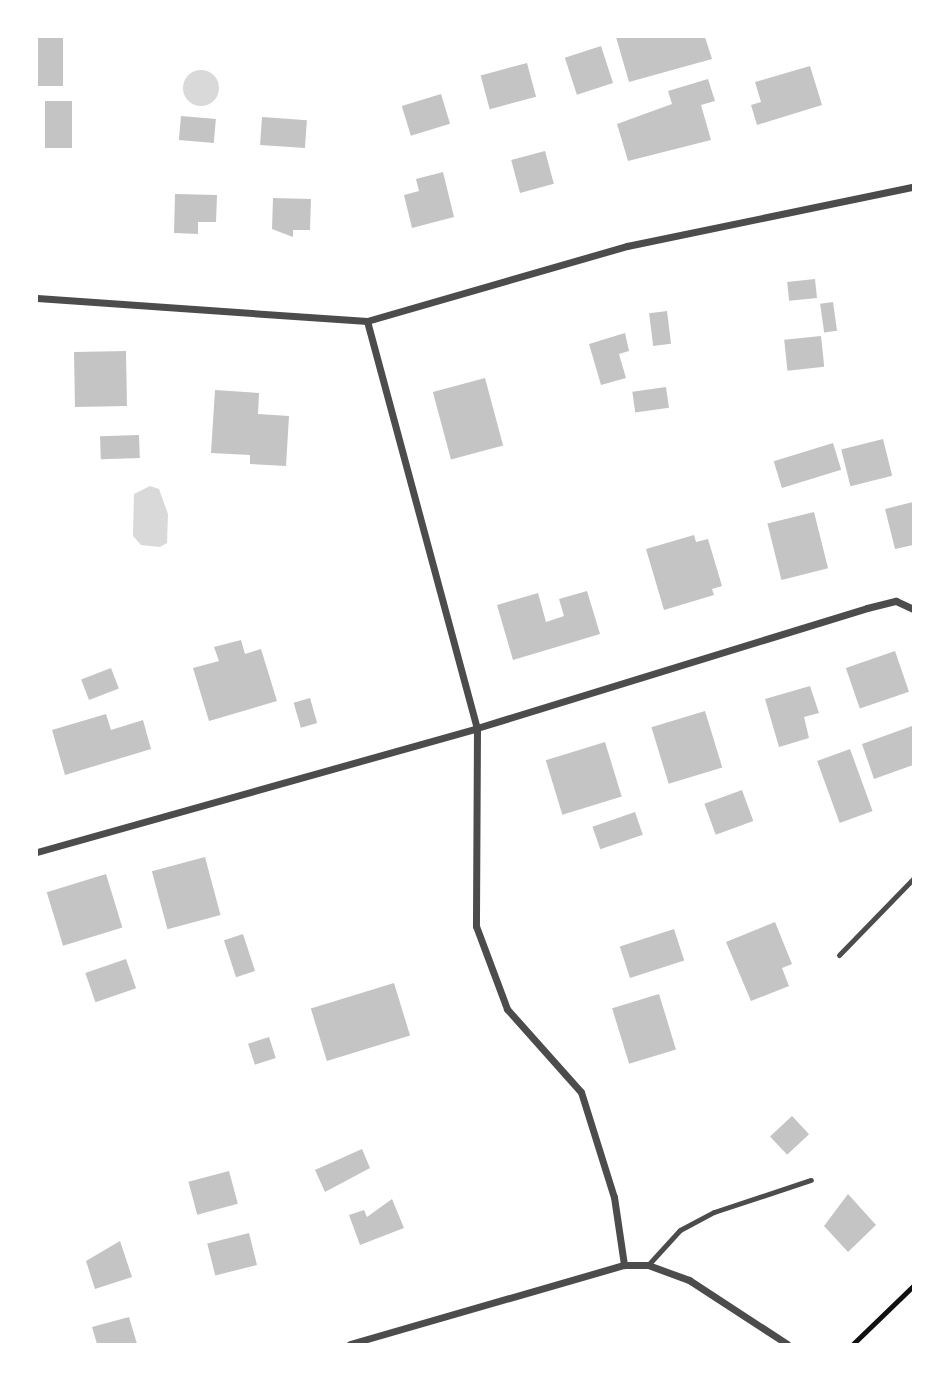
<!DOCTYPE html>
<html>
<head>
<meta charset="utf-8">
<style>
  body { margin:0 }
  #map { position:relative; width:950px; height:1381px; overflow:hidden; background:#fff; font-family:"Source Sans 3",sans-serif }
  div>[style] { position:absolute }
  .water>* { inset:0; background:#d9d9d9 }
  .round { border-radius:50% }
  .building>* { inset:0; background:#c4c4c4; transform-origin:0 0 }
  .path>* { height:4.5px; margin:-2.25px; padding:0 2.25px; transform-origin:2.25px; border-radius:2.25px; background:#111 }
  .service>* { height:5px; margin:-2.5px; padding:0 2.5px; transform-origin:2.5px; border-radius:2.5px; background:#4c4c4c }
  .minor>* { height:7px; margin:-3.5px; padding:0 3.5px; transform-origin:3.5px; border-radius:3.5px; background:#4c4c4c }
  span { translate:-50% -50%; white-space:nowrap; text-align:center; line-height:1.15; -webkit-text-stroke:5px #fff; paint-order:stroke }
  .frame { position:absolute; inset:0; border:38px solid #fff; pointer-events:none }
</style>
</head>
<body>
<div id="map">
  <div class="water">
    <i class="round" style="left:183px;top:70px;width:36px;height:36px"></i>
    <i style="clip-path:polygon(150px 486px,159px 489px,168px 514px,167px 543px,160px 547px,141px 545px,133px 536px,134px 494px)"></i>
  </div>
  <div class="building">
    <i style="left:37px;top:37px;width:26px;height:49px"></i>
    <i style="clip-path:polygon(616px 37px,705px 37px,712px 59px,629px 82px)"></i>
    <i style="left:601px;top:46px;width:39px;height:38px;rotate:72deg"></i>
    <i style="left:527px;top:63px;width:35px;height:48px;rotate:75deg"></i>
    <i style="clip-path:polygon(810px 66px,822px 105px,757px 125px,751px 105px,761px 102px,755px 82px)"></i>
    <i style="clip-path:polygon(708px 79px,715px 101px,701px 105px,711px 140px,628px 161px,617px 124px,672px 104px,668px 91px)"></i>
    <i style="left:441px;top:94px;width:31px;height:41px;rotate:73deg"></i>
    <i style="left:72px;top:101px;width:47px;height:27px;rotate:90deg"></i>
    <i style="left:181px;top:116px;width:35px;height:24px;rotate:5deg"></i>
    <i style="left:262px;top:117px;width:45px;height:28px;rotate:4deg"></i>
    <i style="left:545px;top:151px;width:34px;height:35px;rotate:75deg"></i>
    <i style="clip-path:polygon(443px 172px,454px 217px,412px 228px,404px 195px,419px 191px,416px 179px)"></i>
    <i style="clip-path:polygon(175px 194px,217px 195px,216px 222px,198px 222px,198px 234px,174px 233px)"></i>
    <i style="clip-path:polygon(273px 198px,311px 199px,310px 230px,293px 230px,293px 237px,272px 229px)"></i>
    <i style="left:815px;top:279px;width:19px;height:28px;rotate:84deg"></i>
    <i style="left:833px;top:302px;width:29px;height:13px;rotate:82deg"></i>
    <i style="left:667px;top:311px;width:33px;height:18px;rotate:83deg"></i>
    <i style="clip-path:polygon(625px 333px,629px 351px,619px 354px,626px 378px,601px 385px,589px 344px)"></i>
    <i style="left:821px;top:336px;width:31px;height:37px;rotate:84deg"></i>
    <i style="left:126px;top:351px;width:55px;height:52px;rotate:89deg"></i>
    <i style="left:485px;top:378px;width:70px;height:54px;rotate:75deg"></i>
    <i style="left:666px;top:387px;width:21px;height:34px;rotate:82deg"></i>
    <i style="clip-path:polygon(215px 390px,259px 393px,258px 414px,289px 416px,286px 466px,250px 464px,250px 455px,211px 453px)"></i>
    <i style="left:139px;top:435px;width:23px;height:39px;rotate:88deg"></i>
    <i style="left:883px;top:439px;width:38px;height:43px;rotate:76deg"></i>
    <i style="left:833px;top:443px;width:28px;height:62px;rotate:73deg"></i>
    <i style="clip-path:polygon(913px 502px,913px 545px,895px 549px,885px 509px)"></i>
    <i style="left:814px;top:512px;width:58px;height:48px;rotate:76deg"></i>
    <i style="clip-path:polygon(694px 535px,696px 542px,708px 539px,722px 586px,712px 589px,714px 595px,664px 610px,646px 549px)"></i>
    <i style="clip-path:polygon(587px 591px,600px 634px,513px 660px,497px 605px,538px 593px,546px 622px,564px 616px,559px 599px)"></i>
    <i style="clip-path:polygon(241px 640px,245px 654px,261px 649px,277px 701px,209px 721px,193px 668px,219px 661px,214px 647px)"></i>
    <i style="left:895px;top:651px;width:43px;height:52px;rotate:71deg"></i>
    <i style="left:111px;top:668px;width:22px;height:32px;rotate:69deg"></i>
    <i style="clip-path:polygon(810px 686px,819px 713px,804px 717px,809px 738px,779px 747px,765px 699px)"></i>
    <i style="left:310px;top:698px;width:26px;height:17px;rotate:74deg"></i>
    <i style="left:705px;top:711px;width:59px;height:56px;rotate:73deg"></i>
    <i style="clip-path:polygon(106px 714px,111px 730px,143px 720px,151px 749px,65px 775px,52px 730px)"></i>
    <i style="clip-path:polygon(912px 726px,913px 765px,874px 779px,862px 744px)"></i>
    <i style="left:605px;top:742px;width:57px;height:62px;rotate:73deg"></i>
    <i style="left:850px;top:749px;width:66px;height:35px;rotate:70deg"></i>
    <i style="left:742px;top:790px;width:33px;height:40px;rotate:70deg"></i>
    <i style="left:635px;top:812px;width:24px;height:45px;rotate:71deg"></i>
    <i style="left:205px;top:857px;width:60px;height:55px;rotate:75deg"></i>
    <i style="left:106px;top:874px;width:56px;height:62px;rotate:73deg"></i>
    <i style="clip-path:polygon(775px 922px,792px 964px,782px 968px,789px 986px,751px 1001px,726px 942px)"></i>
    <i style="left:674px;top:929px;width:33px;height:57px;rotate:72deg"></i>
    <i style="left:243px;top:934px;width:39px;height:20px;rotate:72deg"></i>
    <i style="left:126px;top:959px;width:31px;height:43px;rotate:71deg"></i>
    <i style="left:394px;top:983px;width:55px;height:87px;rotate:73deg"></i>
    <i style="left:659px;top:994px;width:58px;height:49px;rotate:73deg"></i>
    <i style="left:269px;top:1037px;width:22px;height:22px;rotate:72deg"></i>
    <i style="left:792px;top:1116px;width:25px;height:30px;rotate:47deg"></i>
    <i style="clip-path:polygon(362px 1149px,370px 1168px,325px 1192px,315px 1170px)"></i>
    <i style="left:229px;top:1171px;width:34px;height:42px;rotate:75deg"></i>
    <i style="clip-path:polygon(848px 1194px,876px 1225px,848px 1252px,824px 1226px)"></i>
    <i style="clip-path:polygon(392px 1199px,404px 1228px,360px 1245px,349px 1215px,364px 1210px,367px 1217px)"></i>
    <i style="left:249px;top:1233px;width:33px;height:43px;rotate:76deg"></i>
    <i style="clip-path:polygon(120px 1241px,132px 1277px,95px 1289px,86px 1261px)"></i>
    <i style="clip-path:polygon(129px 1317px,137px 1344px,97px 1344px,92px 1327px)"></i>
  </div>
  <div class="path">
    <i style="left:853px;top:1344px;width:83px;rotate:-44deg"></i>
  </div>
  <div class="service">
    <i style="left:839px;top:955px;width:106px;rotate:-45.8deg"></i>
    <i style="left:648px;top:1265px;width:47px;rotate:-47.6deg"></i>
    <i style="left:680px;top:1230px;width:38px;rotate:-28deg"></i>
    <i style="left:714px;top:1212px;width:102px;rotate:-18.3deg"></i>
  </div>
  <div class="minor">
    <i style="left:37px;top:298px;width:331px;rotate:4deg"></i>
    <i style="left:367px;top:321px;width:271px;rotate:-16.1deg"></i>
    <i style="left:627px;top:246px;width:292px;rotate:-11.7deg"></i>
    <i style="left:367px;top:321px;width:422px;rotate:74.9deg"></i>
    <i style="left:477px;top:728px;width:198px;rotate:90.3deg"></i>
    <i style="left:476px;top:926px;width:89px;rotate:69.5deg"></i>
    <i style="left:507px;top:1009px;width:111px;rotate:48.3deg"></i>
    <i style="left:581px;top:1092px;width:110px;rotate:72.6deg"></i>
    <i style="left:614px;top:1197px;width:69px;rotate:81.6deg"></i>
    <i style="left:37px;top:852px;width:457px;rotate:-15.7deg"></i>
    <i style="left:477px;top:728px;width:408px;rotate:-17.1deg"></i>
    <i style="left:867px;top:608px;width:30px;rotate:-14deg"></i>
    <i style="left:896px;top:601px;width:19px;rotate:25deg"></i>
    <i style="left:350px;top:1344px;width:285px;rotate:-16.1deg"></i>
    <i style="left:624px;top:1265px;width:24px"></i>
    <i style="left:648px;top:1265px;width:44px;rotate:20.1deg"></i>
    <i style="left:689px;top:1280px;width:117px;rotate:33.1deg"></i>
  </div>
  <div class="frame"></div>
</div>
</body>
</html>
